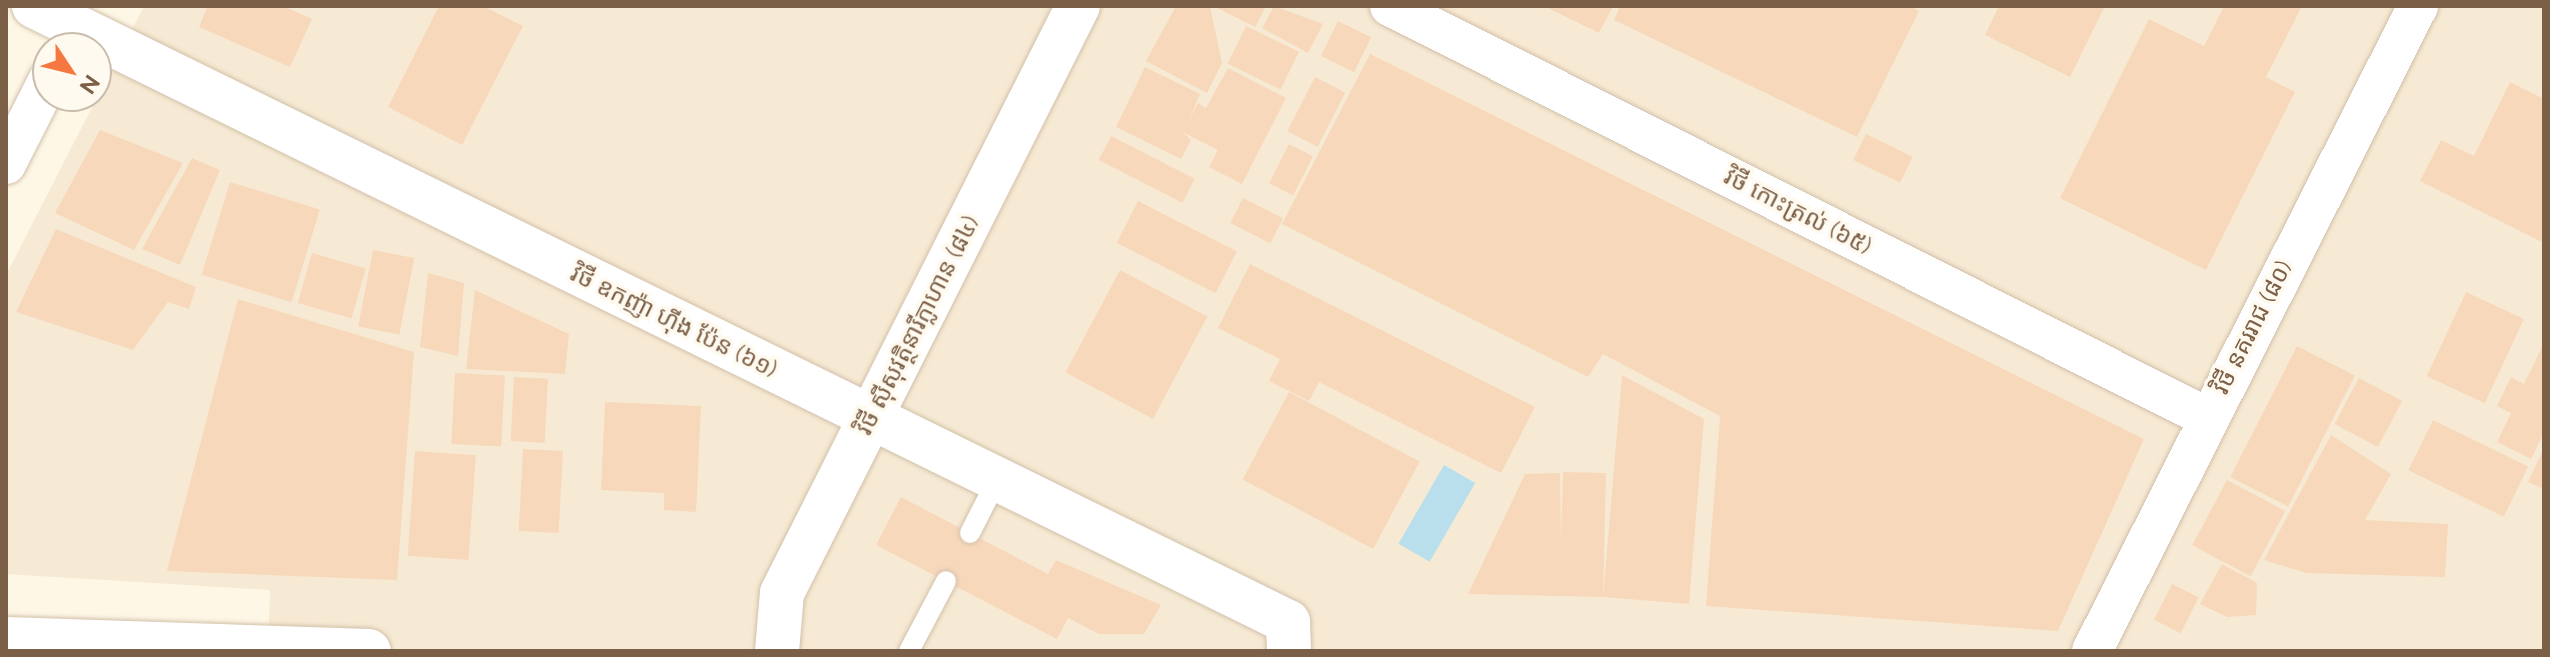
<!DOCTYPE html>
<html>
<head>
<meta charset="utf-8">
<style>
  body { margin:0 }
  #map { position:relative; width:2550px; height:657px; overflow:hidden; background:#fef7e6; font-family:Raleway,"Noto Sans Khmer",sans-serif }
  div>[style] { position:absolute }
  .residential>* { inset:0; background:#f7ead4 }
  .water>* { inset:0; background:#b8dfeb; transform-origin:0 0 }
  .building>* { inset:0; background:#f7d8bb; transform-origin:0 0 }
  .roads { filter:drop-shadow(0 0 2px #d2c0aa) drop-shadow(0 0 2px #d2c0aa) }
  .lane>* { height:20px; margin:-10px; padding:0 10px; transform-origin:10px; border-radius:10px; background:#fff }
  .street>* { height:40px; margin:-20px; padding:0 20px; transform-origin:20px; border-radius:20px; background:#fff }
  .secondary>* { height:44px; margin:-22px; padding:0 22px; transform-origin:22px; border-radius:22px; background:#fff }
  span { translate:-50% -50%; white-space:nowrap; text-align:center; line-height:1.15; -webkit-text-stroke:7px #fffaef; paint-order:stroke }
  .street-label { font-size:24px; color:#7b5f47 }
  .frame { position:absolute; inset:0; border:8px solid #7b5f47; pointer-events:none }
  .north { position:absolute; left:32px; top:32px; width:80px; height:80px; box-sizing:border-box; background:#fffaef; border:2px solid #cabcac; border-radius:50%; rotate:125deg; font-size:22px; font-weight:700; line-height:32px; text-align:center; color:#7b5f47 }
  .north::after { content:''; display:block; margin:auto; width:28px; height:36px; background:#f47840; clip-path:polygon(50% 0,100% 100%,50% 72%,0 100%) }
</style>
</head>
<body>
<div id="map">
  <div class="residential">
    <i style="clip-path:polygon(144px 6px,2544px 6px,2544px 651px,268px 651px,270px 590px,6px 574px,6px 275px)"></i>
  </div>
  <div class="water">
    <i style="left:1444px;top:465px;width:36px;height:91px;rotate:30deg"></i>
  </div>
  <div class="building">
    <i style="clip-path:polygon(208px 6px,283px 6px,312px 19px,290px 67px,199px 27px)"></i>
    <i style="clip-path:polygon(439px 6px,483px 6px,523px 26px,462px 145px,388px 107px)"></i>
    <i style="clip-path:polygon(1176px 6px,1210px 6px,1222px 63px,1207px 93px,1146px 61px)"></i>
    <i style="clip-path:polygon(1213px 6px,1266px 6px,1255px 27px)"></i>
    <i style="clip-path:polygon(1274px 6px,1323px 24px,1308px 53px,1262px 28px)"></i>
    <i style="clip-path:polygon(1544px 6px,1613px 6px,1599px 33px)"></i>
    <i style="clip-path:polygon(1620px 6px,1909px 6px,1919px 11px,1857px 137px,1614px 20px)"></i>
    <i style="clip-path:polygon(1999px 6px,2105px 6px,2070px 77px,1985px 35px)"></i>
    <i style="clip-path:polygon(2224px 6px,2302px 6px,2266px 77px,2295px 92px,2206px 270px,2060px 198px,2149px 19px,2204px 46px)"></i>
    <i style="left:1338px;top:21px;width:37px;height:39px;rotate:26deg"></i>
    <i style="left:1246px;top:26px;width:59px;height:42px;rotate:26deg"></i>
    <i style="clip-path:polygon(1370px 54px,2144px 439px,2058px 631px,1706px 606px,1720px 416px,1603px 354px,1588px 377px,1282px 224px)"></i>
    <i style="clip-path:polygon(1145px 67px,1200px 94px,1189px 120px,1198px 103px,1206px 108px,1228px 68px,1286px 98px,1242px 184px,1209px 167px,1218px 150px,1182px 132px,1191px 140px,1181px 159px,1116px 127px)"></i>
    <i style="left:1315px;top:77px;width:34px;height:61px;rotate:27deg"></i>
    <i style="clip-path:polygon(2510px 82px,2544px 99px,2544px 243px,2420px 181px,2441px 140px,2474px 156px)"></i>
    <i style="clip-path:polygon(100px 130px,183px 163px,134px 250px,55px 213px)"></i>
    <i style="left:1866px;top:134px;width:52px;height:29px;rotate:26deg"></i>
    <i style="left:1111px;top:136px;width:94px;height:27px;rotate:27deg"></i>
    <i style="left:1289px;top:144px;width:27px;height:44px;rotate:27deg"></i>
    <i style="clip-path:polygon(192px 158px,220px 170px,180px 265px,142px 249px)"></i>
    <i style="left:230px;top:182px;width:94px;height:97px;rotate:17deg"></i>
    <i style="left:1243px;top:198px;width:45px;height:28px;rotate:27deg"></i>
    <i style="left:1138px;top:201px;width:111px;height:47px;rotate:27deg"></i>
    <i style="clip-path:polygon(56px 229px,196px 287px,189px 309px,168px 302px,133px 350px,16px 312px)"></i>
    <i style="left:373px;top:250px;width:42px;height:78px;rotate:11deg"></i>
    <i style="left:312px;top:253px;width:56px;height:52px;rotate:16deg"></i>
    <i style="clip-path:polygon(1250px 264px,1535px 407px,1501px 473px,1319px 382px,1309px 401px,1269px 381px,1280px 359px,1218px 328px)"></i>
    <i style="left:1120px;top:270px;width:99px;height:116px;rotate:28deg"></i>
    <i style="clip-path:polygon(428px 273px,464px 283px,458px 356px,420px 347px)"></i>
    <i style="clip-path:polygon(475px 290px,569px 334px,565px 374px,466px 369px)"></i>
    <i style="left:2466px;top:292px;width:64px;height:93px;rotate:25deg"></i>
    <i style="clip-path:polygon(238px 299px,414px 352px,397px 580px,167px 571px)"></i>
    <i style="clip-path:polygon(2544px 343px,2544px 433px,2531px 459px,2497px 442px,2511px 413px,2497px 406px,2511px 377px,2524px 384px)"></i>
    <i style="left:2297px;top:346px;width:65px;height:147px;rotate:27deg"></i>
    <i style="left:455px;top:373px;width:50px;height:71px;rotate:3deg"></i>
    <i style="clip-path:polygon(1622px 375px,1704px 419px,1689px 604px,1603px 597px)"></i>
    <i style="left:514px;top:377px;width:34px;height:64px;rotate:3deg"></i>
    <i style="left:2359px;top:378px;width:49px;height:52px;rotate:28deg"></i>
    <i style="left:1289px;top:392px;width:148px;height:99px;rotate:28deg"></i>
    <i style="clip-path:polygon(605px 402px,701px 406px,696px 512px,664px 510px,664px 493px,601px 490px)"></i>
    <i style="left:2433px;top:420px;width:106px;height:56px;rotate:26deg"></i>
    <i style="clip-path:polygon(2331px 435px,2391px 474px,2365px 520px,2448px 524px,2445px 577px,2306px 573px,2264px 560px)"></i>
    <i style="clip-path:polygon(2544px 448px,2544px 489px,2528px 482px)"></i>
    <i style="left:523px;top:449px;width:40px;height:82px;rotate:3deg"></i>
    <i style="left:415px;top:451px;width:61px;height:105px;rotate:4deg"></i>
    <i style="clip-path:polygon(1563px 472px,1606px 473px,1603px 597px,1468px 594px,1525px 474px,1560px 473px,1561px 543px)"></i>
    <i style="left:2227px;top:480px;width:66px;height:74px;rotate:28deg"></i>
    <i style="clip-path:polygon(901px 497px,1048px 574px,1056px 560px,1161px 605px,1144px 634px,1099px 634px,1068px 618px,1057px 639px,876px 545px)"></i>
    <i style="clip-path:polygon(2222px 564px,2257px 583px,2256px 615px,2227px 617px,2200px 604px)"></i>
    <i style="left:2172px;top:584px;width:30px;height:40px;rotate:27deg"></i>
  </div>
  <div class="roads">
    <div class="lane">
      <i style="left:970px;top:533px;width:59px;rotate:-63deg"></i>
      <i style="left:909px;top:651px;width:79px;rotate:-62.1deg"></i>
    </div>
    <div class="street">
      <i style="left:1390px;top:6px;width:914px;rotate:26.73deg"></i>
      <i style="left:6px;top:164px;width:93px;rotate:-63.2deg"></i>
      <i style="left:2092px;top:651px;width:723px;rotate:-63.19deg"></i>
    </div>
    <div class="secondary">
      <i style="left:34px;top:6px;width:1397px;rotate:26.16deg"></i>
      <i style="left:1288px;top:622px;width:29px;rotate:88deg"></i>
      <i style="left:6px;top:639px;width:363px;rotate:1.9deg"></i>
      <i style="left:777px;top:651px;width:58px;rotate:-85.1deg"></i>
      <i style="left:782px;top:593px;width:657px;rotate:-63.24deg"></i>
    </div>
  </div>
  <div class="street-label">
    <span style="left:1798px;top:211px;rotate:27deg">វិថី កោះត្រល់ (៦៥)</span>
    <span style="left:674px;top:321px;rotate:26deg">វិថី ឧកញ៉ា ហ៊ីង ប៉ែន (៦១)</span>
    <span style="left:917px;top:325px;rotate:-63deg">វិថី ស៊ីសុវត្ថិនារីក្លាហាន (៨៤)</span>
    <span style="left:2252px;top:327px;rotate:-63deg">វិថី នគររាជ (៨០)</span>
  </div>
  <div class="frame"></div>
  <div class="north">N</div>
</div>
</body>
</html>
